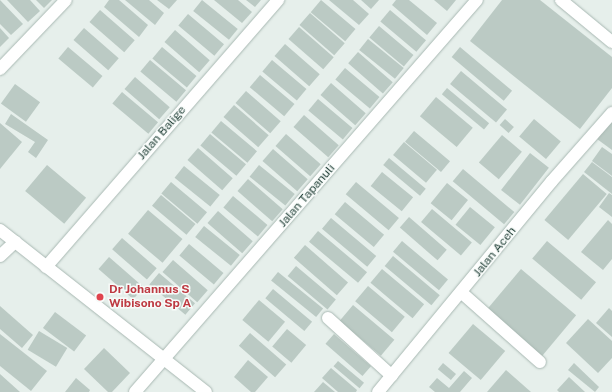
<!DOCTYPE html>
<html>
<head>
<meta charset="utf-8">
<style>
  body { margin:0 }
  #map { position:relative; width:612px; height:392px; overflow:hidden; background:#e6efeb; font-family:"Public Sans",sans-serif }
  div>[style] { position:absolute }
  .building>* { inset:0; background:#bbcac4; transform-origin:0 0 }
  .roads { filter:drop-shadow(0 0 1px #a8b8b2) drop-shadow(0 0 1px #a8b8b2) }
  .minor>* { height:12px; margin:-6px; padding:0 6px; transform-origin:6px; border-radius:6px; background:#fff }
  .dots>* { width:11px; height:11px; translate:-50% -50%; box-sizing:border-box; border:2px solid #f7fbf9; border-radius:50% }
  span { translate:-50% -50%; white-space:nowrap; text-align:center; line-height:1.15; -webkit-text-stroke:3px #f7fbf9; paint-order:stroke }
  .street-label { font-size:12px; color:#24423a }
  .health-label { font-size:12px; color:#be3a42; font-weight:700 }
  .left { translate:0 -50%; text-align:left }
</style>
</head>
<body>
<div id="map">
  <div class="building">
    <i style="clip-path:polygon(0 0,23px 24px,11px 35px,0 24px)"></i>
    <i style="clip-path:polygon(7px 0,30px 0,40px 11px,28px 22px)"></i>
    <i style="clip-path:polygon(36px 0,52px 0,44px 8px)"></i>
    <i style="clip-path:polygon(109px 0,119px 0,148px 25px,139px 37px,104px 7px)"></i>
    <i style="clip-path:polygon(125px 0,149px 0,164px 13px,155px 25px)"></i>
    <i style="clip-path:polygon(157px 0,177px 0,169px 9px)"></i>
    <i style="left:202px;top:0;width:46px;height:14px;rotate:39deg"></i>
    <i style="clip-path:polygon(214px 0,238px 0,252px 12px,242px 23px)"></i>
    <i style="clip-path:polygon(246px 0,261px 0,255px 7px)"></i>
    <i style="left:321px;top:0;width:45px;height:16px;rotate:40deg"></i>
    <i style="clip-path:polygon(329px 0,353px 0,369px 14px,359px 25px)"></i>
    <i style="clip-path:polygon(361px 0,379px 0,371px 9px)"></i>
    <i style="clip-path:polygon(396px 0,409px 0,437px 23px,427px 35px,392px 5px)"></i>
    <i style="clip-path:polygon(434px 0,456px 0,447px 11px)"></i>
    <i style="clip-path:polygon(502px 0,540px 0,612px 57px,612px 88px,580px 129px,470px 41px)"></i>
    <i style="left:100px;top:10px;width:46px;height:16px;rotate:41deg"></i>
    <i style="left:390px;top:10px;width:47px;height:15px;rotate:40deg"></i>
    <i style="left:310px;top:13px;width:46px;height:16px;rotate:41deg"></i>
    <i style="left:188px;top:14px;width:47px;height:15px;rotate:40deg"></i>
    <i style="left:379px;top:26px;width:45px;height:15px;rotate:40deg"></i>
    <i style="left:299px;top:27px;width:46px;height:16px;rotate:41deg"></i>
    <i style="clip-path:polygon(0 28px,9px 38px,0 47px)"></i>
    <i style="left:84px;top:28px;width:46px;height:16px;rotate:41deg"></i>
    <i style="left:175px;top:30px;width:46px;height:16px;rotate:41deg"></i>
    <i style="left:368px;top:39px;width:46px;height:14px;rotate:39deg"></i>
    <i style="left:285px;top:44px;width:46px;height:16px;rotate:41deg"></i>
    <i style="left:68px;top:47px;width:45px;height:15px;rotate:40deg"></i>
    <i style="left:162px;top:47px;width:45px;height:15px;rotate:40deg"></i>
    <i style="left:460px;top:47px;width:68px;height:13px;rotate:40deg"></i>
    <i style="left:358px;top:52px;width:46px;height:15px;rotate:41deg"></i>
    <i style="left:150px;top:60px;width:47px;height:15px;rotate:40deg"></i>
    <i style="left:272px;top:60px;width:45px;height:15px;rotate:40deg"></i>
    <i style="left:345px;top:68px;width:45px;height:15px;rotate:40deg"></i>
    <i style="left:461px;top:71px;width:60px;height:17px;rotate:40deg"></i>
    <i style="left:260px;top:75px;width:45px;height:16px;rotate:40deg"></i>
    <i style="left:135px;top:77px;width:46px;height:16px;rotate:41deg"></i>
    <i style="left:331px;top:83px;width:46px;height:16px;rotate:41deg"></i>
    <i style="left:15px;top:84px;width:31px;height:24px;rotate:36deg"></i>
    <i style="left:447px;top:88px;width:55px;height:8px;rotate:40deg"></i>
    <i style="left:246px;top:91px;width:46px;height:16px;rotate:41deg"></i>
    <i style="left:122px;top:92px;width:47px;height:15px;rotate:40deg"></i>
    <i style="left:436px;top:97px;width:48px;height:25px;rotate:40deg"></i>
    <i style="left:318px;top:99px;width:45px;height:15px;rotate:40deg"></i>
    <i style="left:234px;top:105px;width:46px;height:16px;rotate:41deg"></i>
    <i style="clip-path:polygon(11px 114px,48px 140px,36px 158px,28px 152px,35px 142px,5px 124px)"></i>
    <i style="left:304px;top:115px;width:46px;height:16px;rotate:41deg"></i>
    <i style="left:505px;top:119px;width:12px;height:8px;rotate:42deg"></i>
    <i style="left:534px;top:119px;width:35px;height:23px;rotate:40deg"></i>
    <i style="clip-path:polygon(612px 120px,612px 150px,597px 139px)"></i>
    <i style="left:221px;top:121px;width:47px;height:15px;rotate:40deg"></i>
    <i style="clip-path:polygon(0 123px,22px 142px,0 169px)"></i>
    <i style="left:414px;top:131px;width:47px;height:14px;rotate:40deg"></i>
    <i style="left:210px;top:134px;width:47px;height:15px;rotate:40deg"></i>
    <i style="left:286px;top:134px;width:46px;height:16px;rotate:41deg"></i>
    <i style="left:502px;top:135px;width:26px;height:36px;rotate:40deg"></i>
    <i style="left:404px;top:142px;width:43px;height:17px;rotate:40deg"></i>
    <i style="clip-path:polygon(602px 147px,612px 154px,612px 176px,592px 161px)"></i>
    <i style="left:198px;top:148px;width:46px;height:16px;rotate:41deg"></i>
    <i style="left:273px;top:149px;width:46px;height:16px;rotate:41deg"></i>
    <i style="left:530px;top:153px;width:24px;height:47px;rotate:38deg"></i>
    <i style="left:389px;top:158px;width:48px;height:9px;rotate:40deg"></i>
    <i style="clip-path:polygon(592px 162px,612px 177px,612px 194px,584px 172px)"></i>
    <i style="left:47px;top:165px;width:51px;height:34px;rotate:40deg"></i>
    <i style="left:259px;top:165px;width:46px;height:15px;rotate:39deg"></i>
    <i style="left:184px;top:166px;width:46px;height:15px;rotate:39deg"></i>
    <i style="left:463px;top:169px;width:67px;height:16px;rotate:40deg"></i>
    <i style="left:382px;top:172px;width:40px;height:18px;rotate:39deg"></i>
    <i style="left:583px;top:174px;width:31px;height:60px;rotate:40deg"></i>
    <i style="left:248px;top:179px;width:46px;height:16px;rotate:41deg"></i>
    <i style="left:171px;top:182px;width:47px;height:15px;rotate:40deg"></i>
    <i style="left:356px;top:182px;width:56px;height:16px;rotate:40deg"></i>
    <i style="left:447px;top:183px;width:27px;height:26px;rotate:39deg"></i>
    <i style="clip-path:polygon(609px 193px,612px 195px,612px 217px,599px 207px)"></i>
    <i style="left:161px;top:195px;width:45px;height:14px;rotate:40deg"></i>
    <i style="left:233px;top:196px;width:45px;height:15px;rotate:40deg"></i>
    <i style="left:345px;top:202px;width:51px;height:16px;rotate:40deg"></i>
    <i style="left:470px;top:207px;width:32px;height:23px;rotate:39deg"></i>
    <i style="left:432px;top:209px;width:52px;height:17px;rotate:40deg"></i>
    <i style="left:148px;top:210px;width:45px;height:31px;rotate:40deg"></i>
    <i style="left:218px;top:211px;width:46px;height:16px;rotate:41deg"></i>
    <i style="left:409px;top:217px;width:50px;height:14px;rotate:41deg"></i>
    <i style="left:331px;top:218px;width:59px;height:14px;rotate:40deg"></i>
    <i style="clip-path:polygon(608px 220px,612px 224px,612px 259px,603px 270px,581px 252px)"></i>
    <i style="left:204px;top:226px;width:46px;height:14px;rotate:39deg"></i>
    <i style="left:318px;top:231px;width:64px;height:14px;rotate:40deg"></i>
    <i style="left:122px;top:238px;width:46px;height:15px;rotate:41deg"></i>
    <i style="left:402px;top:241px;width:60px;height:14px;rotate:40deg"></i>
    <i style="left:547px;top:241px;width:64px;height:23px;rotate:40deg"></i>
    <i style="left:189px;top:244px;width:45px;height:15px;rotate:40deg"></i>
    <i style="left:305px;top:245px;width:57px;height:17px;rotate:41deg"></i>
    <i style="left:393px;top:256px;width:61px;height:13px;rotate:40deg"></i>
    <i style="left:109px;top:257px;width:46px;height:16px;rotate:41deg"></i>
    <i style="left:173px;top:260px;width:46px;height:16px;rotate:41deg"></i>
    <i style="left:296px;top:266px;width:52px;height:13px;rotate:40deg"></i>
    <i style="left:382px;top:269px;width:55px;height:18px;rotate:40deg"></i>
    <i style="left:521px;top:269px;width:72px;height:53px;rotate:40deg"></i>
    <i style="left:278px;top:272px;width:58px;height:11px;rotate:39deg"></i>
    <i style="left:159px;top:273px;width:47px;height:15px;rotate:40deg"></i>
    <i style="left:368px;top:286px;width:48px;height:20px;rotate:40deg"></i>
    <i style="left:273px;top:289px;width:51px;height:12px;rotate:40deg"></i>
    <i style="left:259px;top:300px;width:34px;height:26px;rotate:40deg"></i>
    <i style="left:353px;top:305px;width:54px;height:21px;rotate:40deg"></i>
    <i style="clip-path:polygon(0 306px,33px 335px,22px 348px,0 329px)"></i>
    <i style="clip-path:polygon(609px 308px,612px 311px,612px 337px,596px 323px)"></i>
    <i style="left:55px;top:312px;width:39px;height:20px;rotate:37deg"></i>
    <i style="clip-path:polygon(588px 319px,612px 341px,612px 358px,598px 373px,566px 343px)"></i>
    <i style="left:473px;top:324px;width:42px;height:38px;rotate:40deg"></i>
    <i style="left:287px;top:329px;width:25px;height:23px;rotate:40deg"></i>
    <i style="left:39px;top:331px;width:33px;height:22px;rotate:31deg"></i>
    <i style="left:250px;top:333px;width:48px;height:17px;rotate:41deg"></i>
    <i style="clip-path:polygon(0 334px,47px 371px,31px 391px,0 366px)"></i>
    <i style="left:334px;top:334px;width:49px;height:13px;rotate:41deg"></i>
    <i style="clip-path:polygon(104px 348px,130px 373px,112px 392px,108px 392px,84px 369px)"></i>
    <i style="clip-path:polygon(248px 360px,268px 377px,255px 392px,251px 392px,234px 377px)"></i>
    <i style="left:338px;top:361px;width:34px;height:7px;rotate:40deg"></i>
    <i style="left:443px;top:363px;width:17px;height:8px;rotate:40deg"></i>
    <i style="clip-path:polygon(574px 363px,599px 387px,595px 392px,568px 370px)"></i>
    <i style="clip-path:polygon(331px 368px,357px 390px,356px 392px,338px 392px,322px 378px)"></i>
    <i style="clip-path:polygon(506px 370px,531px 392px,487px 392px)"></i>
    <i style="clip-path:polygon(464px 371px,472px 378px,460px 392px,435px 392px,429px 387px,437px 378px,449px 388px)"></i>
    <i style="clip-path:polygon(0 374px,20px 392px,0 392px)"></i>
    <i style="clip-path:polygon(569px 377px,585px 392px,559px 392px,557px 390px)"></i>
    <i style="clip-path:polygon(76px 378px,90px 390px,89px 392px,65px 392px)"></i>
    <i style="clip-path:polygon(323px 382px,335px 392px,314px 392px)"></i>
  </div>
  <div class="roads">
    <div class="minor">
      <i style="left:561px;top:0;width:66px;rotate:39.5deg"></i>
      <i style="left:0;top:69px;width:95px;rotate:-46.3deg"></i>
      <i style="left:0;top:230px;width:262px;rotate:38.2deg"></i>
      <i style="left:0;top:256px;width:21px;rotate:-43deg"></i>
      <i style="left:46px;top:267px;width:354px;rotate:-49deg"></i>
      <i style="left:462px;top:293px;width:104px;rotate:41.5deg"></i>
      <i style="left:328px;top:318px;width:86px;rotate:42.2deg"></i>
      <i style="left:135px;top:392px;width:520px;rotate:-48.9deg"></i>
      <i style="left:378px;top:392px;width:273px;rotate:-50.5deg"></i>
      <i style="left:552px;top:181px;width:91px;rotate:-48.6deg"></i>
    </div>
  </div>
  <div class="dots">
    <i style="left:100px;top:297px;background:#e0444e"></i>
  </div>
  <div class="street-label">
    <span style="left:162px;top:133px;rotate:-49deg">Jalan Balige</span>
    <span style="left:307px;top:196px;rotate:-49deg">Jalan Tapanuli</span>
    <span style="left:495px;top:252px;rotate:-51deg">Jalan Aceh</span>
  </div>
  <div class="health-label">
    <span class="left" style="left:109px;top:297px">Dr Johannus S<br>Wibisono Sp A</span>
  </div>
</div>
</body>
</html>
